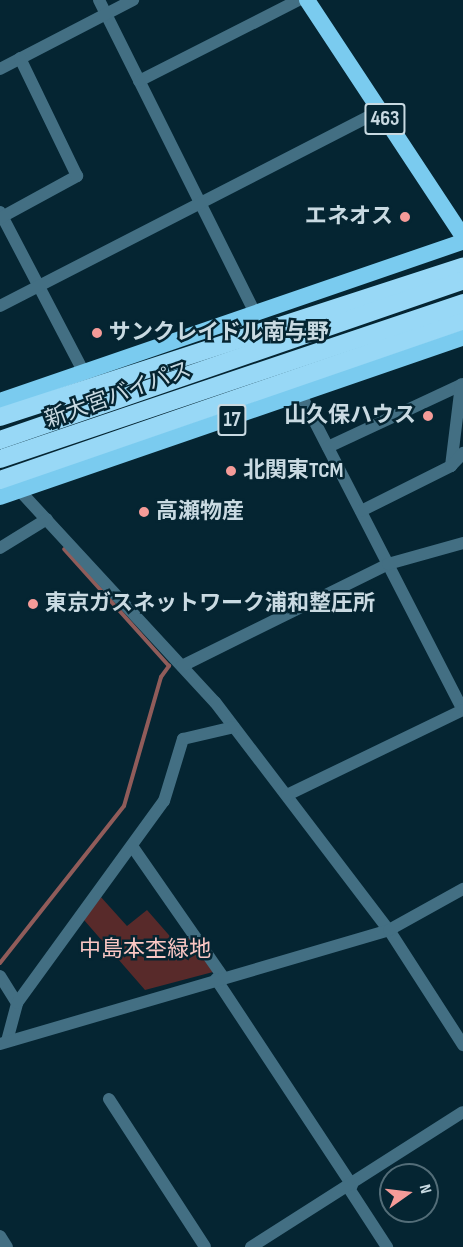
<!DOCTYPE html>
<html>
<head>
<meta charset="utf-8">
<style>
  body { margin:0 }
  #map { position:relative; width:463px; height:1247px; overflow:hidden; background:#052532; font-family:"Sofia Sans Condensed","Noto Sans JP",sans-serif }
  div>[style] { position:absolute }
  .green>* { inset:0; background:#582a2a }
  .stream>* { height:4px; margin:-2px; padding:0 2px; transform-origin:2px; border-radius:2px; background:#905c5a }
  .minor>* { height:12px; margin:-6px; padding:0 6px; transform-origin:6px; border-radius:6px; background:#436f83 }
  .trunk>* { height:16px; margin:-8px; padding:0 8px; transform-origin:8px; border-radius:8px; background:#7acbef }
  .motorway>* { height:18px; margin:-9px; padding:0 9px; transform-origin:9px; border-radius:9px; background:#98d8f6 }
  .motorway-bridge>* { height:18px; margin:-9px; padding:0 9px; transform-origin:9px; border-radius:9px; background:#98d8f6 }
  .dots>* { width:16px; height:16px; translate:-50% -50%; box-sizing:border-box; border:3px solid #052532; border-radius:50% }
  span { translate:-50% -50%; white-space:nowrap; text-align:center; line-height:1.15; -webkit-text-stroke:5px #052532; paint-order:stroke }
  .shield-label span { padding:2px 4px; background:#052532; border:2px solid; border-radius:4px; -webkit-text-stroke-width:0 }
  .shield-label { font-size:21px; color:#c9dae2; font-weight:700 }
  .poi-label { font-size:22px; color:#c9dae2; font-weight:700 }
  .right { translate:-100% -50%; text-align:right }
  .left { translate:0 -50%; text-align:left }
  .street-label { font-size:22px; color:#c9dae2 }
  .park-label { font-size:22px; color:#fac7c4 }
  .north { position:absolute; left:379px; top:1163px; width:60px; height:60px; box-sizing:border-box; background:#052532; border:2px solid #536d78; border-radius:50%; rotate:76deg; font-size:16px; font-weight:700; line-height:24px; text-align:center; color:#c9dae2 }
  .north::after { content:''; display:block; margin:auto; width:21px; height:27px; background:#f59b98; clip-path:polygon(50% 0,100% 100%,50% 72%,0 100%) }
</style>
</head>
<body>
<div id="map">
  <div class="green">
    <i style="clip-path:polygon(100px 896px,127px 926px,147px 910px,175px 942px,191px 936px,213px 972px,145px 990px,84px 920px)"></i>
  </div>
  <div class="stream">
    <i style="left:0;top:963px;width:200px;rotate:-51.7deg"></i>
    <i style="left:124px;top:806px;width:134px;rotate:-74deg"></i>
    <i style="left:161px;top:677px;width:14px;rotate:-54deg"></i>
    <i style="left:169px;top:666px;width:157px;rotate:-131.9deg"></i>
  </div>
  <div class="minor">
    <i style="left:99px;top:0;width:350px;rotate:63.5deg"></i>
    <i style="left:0;top:69px;width:150px;rotate:-27.4deg"></i>
    <i style="left:139px;top:81px;width:179px;rotate:-26.9deg"></i>
    <i style="left:0;top:212px;width:179px;rotate:62.4deg"></i>
    <i style="left:0;top:218px;width:88px;rotate:-28.6deg"></i>
    <i style="left:77px;top:176px;width:131px;rotate:-115.8deg"></i>
    <i style="left:0;top:306px;width:427px;rotate:-27.2deg"></i>
    <i style="left:302px;top:397px;width:348px;rotate:62.8deg"></i>
    <i style="left:328px;top:447px;width:149px;rotate:-25deg"></i>
    <i style="left:451px;top:466px;width:82px;rotate:-83deg"></i>
    <i style="left:20px;top:491px;width:287px;rotate:47.3deg"></i>
    <i style="left:215px;top:702px;width:287px;rotate:52.7deg"></i>
    <i style="left:389px;top:930px;width:137px;rotate:57.2deg"></i>
    <i style="left:361px;top:511px;width:101px;rotate:-26.6deg"></i>
    <i style="left:451px;top:466px;width:18px;rotate:-47deg"></i>
    <i style="left:0;top:548px;width:55px;rotate:-31.7deg"></i>
    <i style="left:182px;top:666px;width:230px;rotate:-26.3deg"></i>
    <i style="left:388px;top:564px;width:78px;rotate:-15.6deg"></i>
    <i style="left:287px;top:795px;width:195px;rotate:-25.8deg"></i>
    <i style="left:132px;top:846px;width:160px;rotate:55.2deg"></i>
    <i style="left:0;top:976px;width:32px;rotate:58deg"></i>
    <i style="left:216px;top:979px;width:247px;rotate:56.6deg"></i>
    <i style="left:7px;top:1041px;width:39px;rotate:-75deg"></i>
    <i style="left:17px;top:1003px;width:250px;rotate:-54deg"></i>
    <i style="left:164px;top:801px;width:65px;rotate:-73deg"></i>
    <i style="left:183px;top:739px;width:52px;rotate:-13.2deg"></i>
    <i style="left:0;top:1044px;width:405px;rotate:-16.3deg"></i>
    <i style="left:389px;top:930px;width:85px;rotate:-29deg"></i>
    <i style="left:109px;top:1099px;width:176px;rotate:57deg"></i>
    <i style="left:348px;top:1187px;width:72px;rotate:57deg"></i>
    <i style="left:0;top:1236px;width:13px;rotate:58deg"></i>
    <i style="left:251px;top:1247px;width:251px;rotate:-32.5deg"></i>
  </div>
  <div class="trunk">
    <i style="left:307px;top:0;width:284px;rotate:56.6deg"></i>
    <i style="left:0;top:401px;width:490px;rotate:-19deg"></i>
    <i style="left:0;top:497px;width:490px;rotate:-19deg"></i>
  </div>
  <div class="motorway">
    <i style="left:0;top:417px;width:487px;rotate:-18deg"></i>
    <i style="left:0;top:480px;width:490px;rotate:-19deg"></i>
  </div>
  <div class="motorway-bridge">
    <i style="left:0;top:440px;width:490px;rotate:-19deg"></i>
    <i style="left:0;top:459px;width:489px;rotate:-18.6deg"></i>
  </div>
  <div class="dots">
    <i style="left:405px;top:217px;background:#f59b98"></i>
    <i style="left:97px;top:333px;background:#f59b98"></i>
    <i style="left:428px;top:416px;background:#f59b98"></i>
    <i style="left:231px;top:471px;background:#f59b98"></i>
    <i style="left:144px;top:512px;background:#f59b98"></i>
    <i style="left:33px;top:604px;background:#f59b98"></i>
  </div>
  <div class="shield-label">
    <span style="left:385px;top:119px">463</span>
    <span style="left:232px;top:420px">17</span>
  </div>
  <div class="poi-label">
    <span class="right" style="left:393px;top:217px">エネオス</span>
    <span class="left" style="left:109px;top:333px">サンクレイドル南与野</span>
    <span class="right" style="left:416px;top:416px">山久保ハウス</span>
    <span class="left" style="left:243px;top:471px">北関東TCM</span>
    <span class="left" style="left:156px;top:512px">高瀬物産</span>
    <span class="left" style="left:45px;top:604px">東京ガスネットワーク浦和整圧所</span>
  </div>
  <div class="street-label">
    <span style="left:118px;top:395px;rotate:-20deg">新大宮バイパス</span>
  </div>
  <div class="park-label">
    <span style="left:145px;top:950px">中島本杢緑地</span>
  </div>
  <div class="north">N</div>
</div>
</body>
</html>
